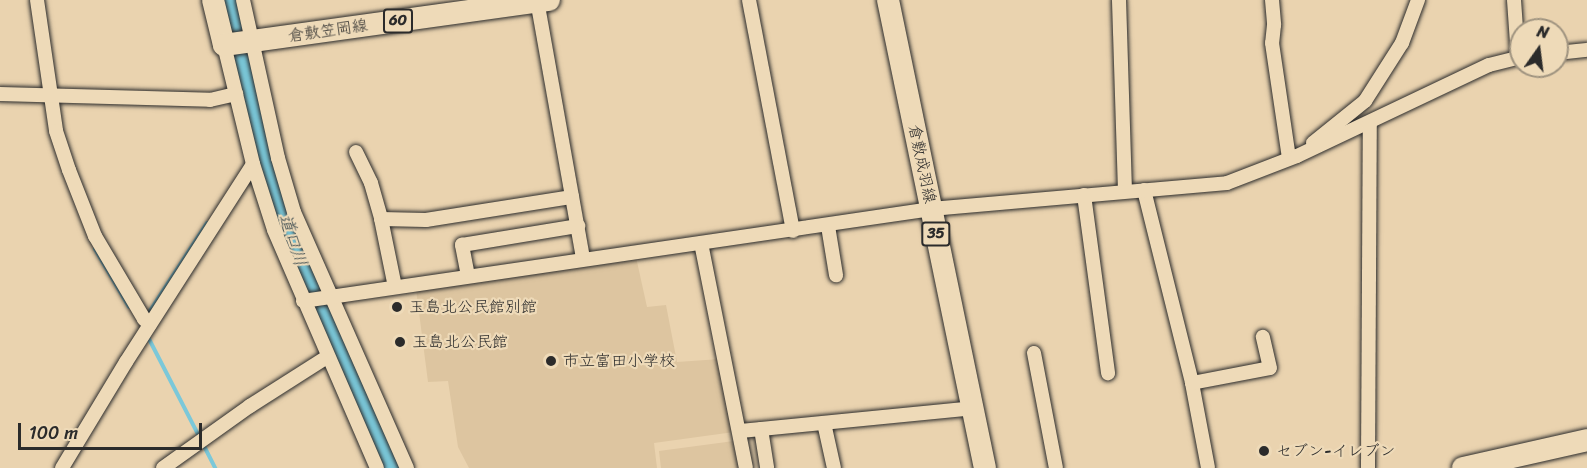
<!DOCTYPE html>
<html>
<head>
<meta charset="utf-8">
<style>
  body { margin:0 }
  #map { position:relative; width:1587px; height:468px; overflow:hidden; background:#ead3af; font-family:Sriracha,"Klee One",sans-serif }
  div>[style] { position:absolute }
  .built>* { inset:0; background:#ddc5a0 }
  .stream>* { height:4px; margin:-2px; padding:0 2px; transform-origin:2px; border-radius:2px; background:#7bc8d9 }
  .river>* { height:22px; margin:-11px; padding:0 11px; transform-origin:11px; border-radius:11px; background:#7bc8d9 }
  .roads { filter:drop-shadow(0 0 2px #2b2b2b) drop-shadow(0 0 2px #2b2b2b) }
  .minor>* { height:14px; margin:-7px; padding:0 7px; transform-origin:7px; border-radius:7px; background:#eedab8 }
  .primary>* { height:22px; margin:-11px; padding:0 11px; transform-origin:11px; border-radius:11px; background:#eedab8 }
  .dots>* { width:16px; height:16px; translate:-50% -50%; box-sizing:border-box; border:3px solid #eedab8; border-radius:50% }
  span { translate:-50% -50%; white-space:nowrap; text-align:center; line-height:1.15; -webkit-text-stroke:4.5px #eedab8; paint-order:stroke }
  .shield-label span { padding:2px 4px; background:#eedab8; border:2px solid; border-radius:4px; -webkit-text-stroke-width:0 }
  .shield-label { font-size:15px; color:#2b2b2b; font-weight:700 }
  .street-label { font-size:16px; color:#2b2b2b }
  .poi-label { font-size:16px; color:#2b2b2b }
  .left { translate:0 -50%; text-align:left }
  .water-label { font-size:18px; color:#3b4a4e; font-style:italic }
  .north { position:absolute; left:1509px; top:18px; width:60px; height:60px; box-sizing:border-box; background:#eedab8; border:2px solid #a09480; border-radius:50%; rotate:14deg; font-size:16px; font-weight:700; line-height:24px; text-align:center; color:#2b2b2b }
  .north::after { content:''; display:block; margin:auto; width:21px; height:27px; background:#2b2b2b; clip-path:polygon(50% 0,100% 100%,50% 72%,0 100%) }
  .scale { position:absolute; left:18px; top:423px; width:184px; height:27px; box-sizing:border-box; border:3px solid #2b2b2b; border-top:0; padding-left:8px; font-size:18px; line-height:21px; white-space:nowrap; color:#2b2b2b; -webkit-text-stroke:4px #eedab8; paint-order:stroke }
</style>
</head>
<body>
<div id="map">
  <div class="built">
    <i style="clip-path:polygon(636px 257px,647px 307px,666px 305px,677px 362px,720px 359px,734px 432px,654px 443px,657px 468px,469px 468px,458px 447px,448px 381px,428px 382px,416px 289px)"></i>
    <i style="clip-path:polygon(734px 441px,739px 468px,661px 468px,659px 451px)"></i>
  </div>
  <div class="stream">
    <i style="left:257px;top:153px;width:9px;rotate:-13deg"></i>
    <i style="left:95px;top:249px;width:67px;rotate:59.6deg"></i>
    <i style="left:146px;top:317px;width:112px;rotate:-57deg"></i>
    <i style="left:148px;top:337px;width:114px;rotate:62.8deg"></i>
    <i style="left:203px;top:444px;width:27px;rotate:63deg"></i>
  </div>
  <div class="river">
    <i style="left:230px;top:0;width:155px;rotate:76.6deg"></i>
    <i style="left:266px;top:151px;width:121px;rotate:73.7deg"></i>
    <i style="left:300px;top:267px;width:74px;rotate:62.7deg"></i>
    <i style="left:334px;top:333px;width:147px;rotate:66.8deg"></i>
  </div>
  <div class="roads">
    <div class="minor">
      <i style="left:37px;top:0;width:132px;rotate:81.7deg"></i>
      <i style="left:56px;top:131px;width:41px;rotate:71.6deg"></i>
      <i style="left:69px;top:170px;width:71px;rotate:68.5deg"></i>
      <i style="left:95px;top:236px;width:96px;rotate:59.4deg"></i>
      <i style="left:144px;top:319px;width:8px;rotate:45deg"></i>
      <i style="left:243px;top:0;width:162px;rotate:77.5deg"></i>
      <i style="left:278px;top:158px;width:56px;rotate:73.5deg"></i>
      <i style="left:294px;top:212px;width:280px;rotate:66.2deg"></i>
      <i style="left:537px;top:0;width:263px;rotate:79.9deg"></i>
      <i style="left:749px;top:0;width:235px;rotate:79.2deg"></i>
      <i style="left:1119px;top:0;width:191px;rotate:88.2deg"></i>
      <i style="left:1272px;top:0;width:25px;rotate:85deg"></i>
      <i style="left:1274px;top:25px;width:18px;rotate:96deg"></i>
      <i style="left:1272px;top:43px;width:116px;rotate:81.6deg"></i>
      <i style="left:1514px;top:0;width:57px;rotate:86deg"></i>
      <i style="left:224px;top:45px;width:122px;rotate:76.3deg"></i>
      <i style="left:253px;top:164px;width:69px;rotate:72.3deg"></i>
      <i style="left:274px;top:230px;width:259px;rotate:66.6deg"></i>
      <i style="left:1557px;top:53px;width:30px;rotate:-6deg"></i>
      <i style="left:0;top:94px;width:210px;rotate:1.6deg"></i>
      <i style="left:210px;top:100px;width:27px;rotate:-13deg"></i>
      <i style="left:1313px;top:143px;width:67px;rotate:-38.9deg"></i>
      <i style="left:1365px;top:101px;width:69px;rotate:-57.5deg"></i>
      <i style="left:1402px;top:43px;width:46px;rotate:-69.6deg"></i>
      <i style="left:356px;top:152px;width:34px;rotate:64deg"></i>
      <i style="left:371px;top:183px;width:37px;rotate:74deg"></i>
      <i style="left:1144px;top:190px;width:199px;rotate:76deg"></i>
      <i style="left:1192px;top:383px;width:86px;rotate:79.3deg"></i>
      <i style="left:1084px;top:195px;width:180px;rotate:82.3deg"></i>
      <i style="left:828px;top:226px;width:50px;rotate:80.7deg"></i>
      <i style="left:701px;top:243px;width:229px;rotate:78.7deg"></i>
      <i style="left:468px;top:276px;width:32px;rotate:-101deg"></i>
      <i style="left:462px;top:245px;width:118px;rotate:-9.3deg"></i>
      <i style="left:395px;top:287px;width:69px;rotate:-101.6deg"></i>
      <i style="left:381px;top:219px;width:45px;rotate:1.3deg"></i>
      <i style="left:426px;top:220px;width:148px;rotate:-9deg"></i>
      <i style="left:303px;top:301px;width:635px;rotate:-8.33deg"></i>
      <i style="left:931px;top:209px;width:297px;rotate:-5deg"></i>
      <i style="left:1227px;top:183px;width:75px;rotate:-21.1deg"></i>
      <i style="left:1297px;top:156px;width:212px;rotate:-25.4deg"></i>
      <i style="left:1489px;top:65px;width:33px;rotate:-14deg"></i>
      <i style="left:1034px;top:353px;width:117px;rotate:79.2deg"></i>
      <i style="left:1192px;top:383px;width:79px;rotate:-10.9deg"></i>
      <i style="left:1270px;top:368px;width:32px;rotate:-103deg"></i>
      <i style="left:824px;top:423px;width:46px;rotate:77.5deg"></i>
      <i style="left:761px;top:429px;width:39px;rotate:81deg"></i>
      <i style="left:740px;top:431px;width:234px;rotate:-5.6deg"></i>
      <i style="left:62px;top:468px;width:124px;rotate:-58.9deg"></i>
      <i style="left:126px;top:362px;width:235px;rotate:-57.3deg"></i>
      <i style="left:163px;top:468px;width:107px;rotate:-35.5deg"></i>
      <i style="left:250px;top:406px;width:91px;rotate:-32.5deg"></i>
      <i style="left:1368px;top:468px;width:345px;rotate:-89.7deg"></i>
    </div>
    <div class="primary">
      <i style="left:213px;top:0;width:46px;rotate:76.3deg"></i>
      <i style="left:224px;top:45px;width:328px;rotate:-7.9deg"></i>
      <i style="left:888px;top:0;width:478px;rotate:78.3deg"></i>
      <i style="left:1463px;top:468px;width:127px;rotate:-12.7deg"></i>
    </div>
  </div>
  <div class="dots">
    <i style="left:397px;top:307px;background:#2b2b2b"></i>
    <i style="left:400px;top:342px;background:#2b2b2b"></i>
    <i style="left:551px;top:361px;background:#2b2b2b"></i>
    <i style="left:1264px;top:451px;background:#2b2b2b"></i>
  </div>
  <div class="shield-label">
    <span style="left:398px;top:21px">60</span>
    <span style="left:936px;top:234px">35</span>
  </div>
  <div class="street-label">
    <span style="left:328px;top:31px;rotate:-8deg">倉敷笠岡線</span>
    <span style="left:922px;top:164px;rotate:78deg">倉敷成羽線</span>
  </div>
  <div class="poi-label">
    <span class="left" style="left:409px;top:307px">玉島北公民館別館</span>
    <span class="left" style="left:412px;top:342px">玉島北公民館</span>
    <span class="left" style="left:563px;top:361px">市立富田小学校</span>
    <span class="left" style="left:1276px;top:451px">セブン-イレブン</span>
  </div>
  <div class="water-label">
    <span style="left:293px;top:240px;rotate:72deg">道口川</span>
  </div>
  <div class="north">N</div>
  <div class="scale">100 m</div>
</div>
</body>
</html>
